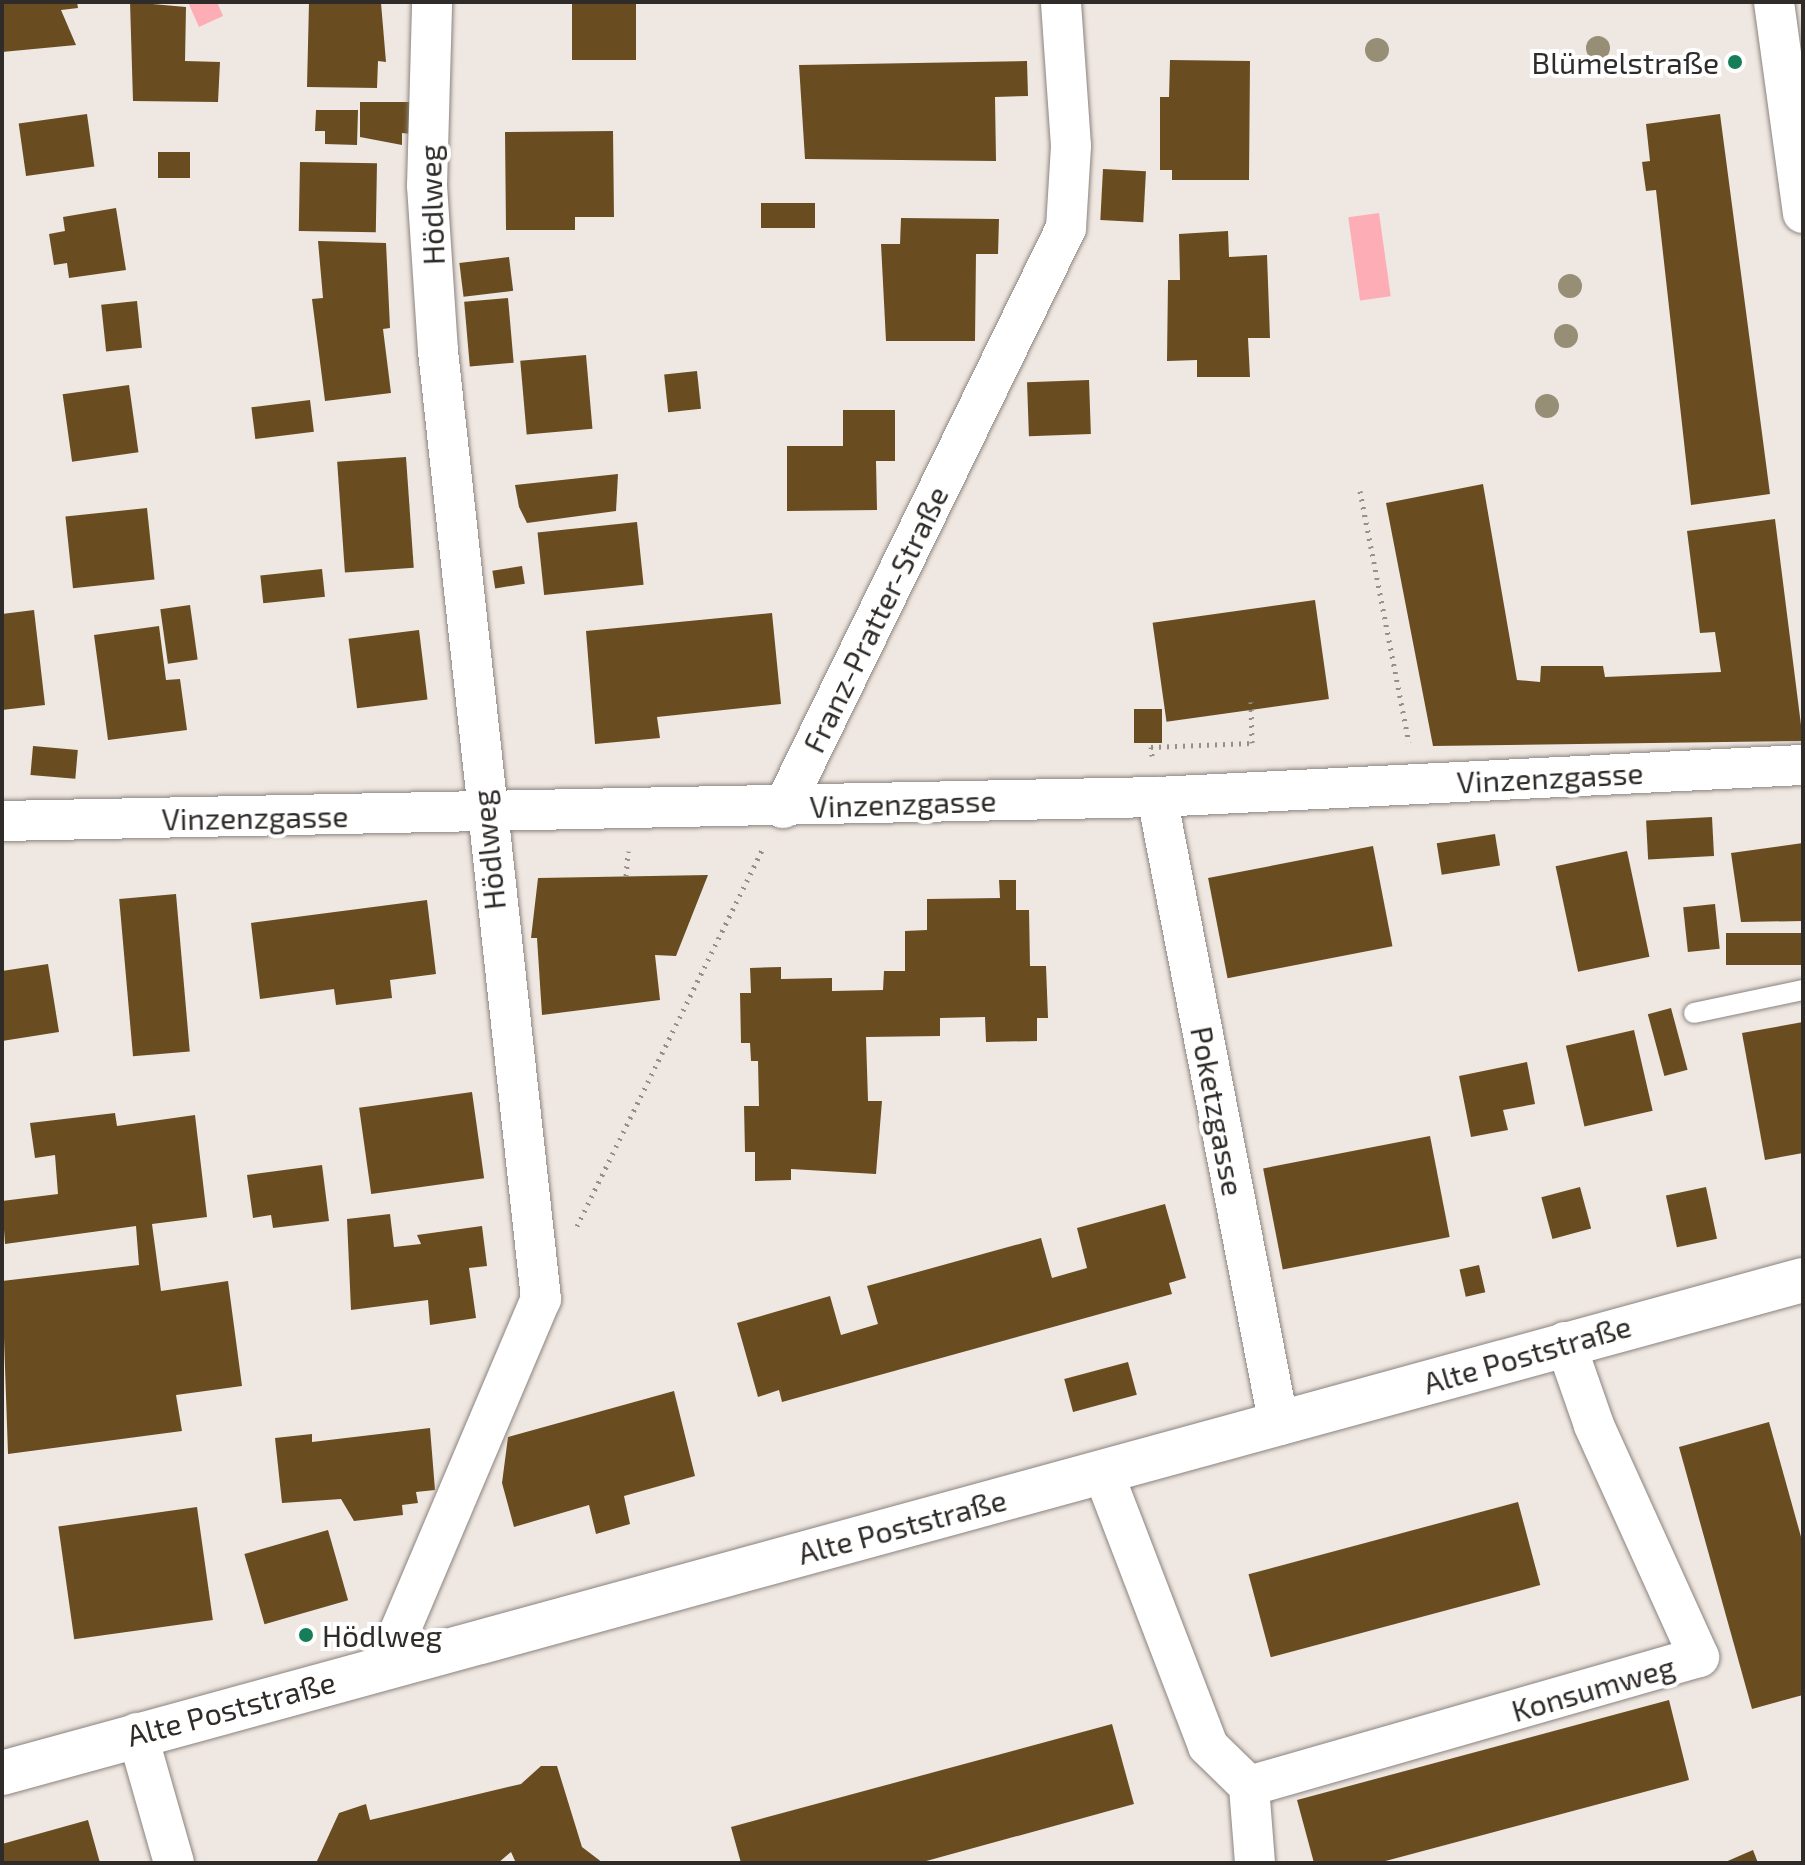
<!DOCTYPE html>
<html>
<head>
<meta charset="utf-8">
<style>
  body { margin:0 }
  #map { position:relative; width:1805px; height:1865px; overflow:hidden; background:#efe7e1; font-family:"Exo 2",sans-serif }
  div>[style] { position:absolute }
  .water>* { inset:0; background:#fcadb6; transform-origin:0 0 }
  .building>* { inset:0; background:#694d21; transform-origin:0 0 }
  .path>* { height:5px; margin-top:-2.5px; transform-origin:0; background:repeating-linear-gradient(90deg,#958f8b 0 2px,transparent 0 8px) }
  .roads { filter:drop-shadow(0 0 2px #8b837f) drop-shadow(0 0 2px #8b837f) }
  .lane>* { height:20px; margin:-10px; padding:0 10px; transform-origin:10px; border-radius:10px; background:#fff }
  .street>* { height:40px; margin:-20px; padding:0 20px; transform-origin:20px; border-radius:20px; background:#fff }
  .secondary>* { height:44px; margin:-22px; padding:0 22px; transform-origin:22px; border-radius:22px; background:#fff }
  .trees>* { width:24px; height:24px; margin:-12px; border-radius:50%; background:#978e76 }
  .dots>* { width:22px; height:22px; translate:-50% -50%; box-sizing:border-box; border:4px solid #fff; border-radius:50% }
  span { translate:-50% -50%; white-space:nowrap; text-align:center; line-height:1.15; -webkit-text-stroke:8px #fff; paint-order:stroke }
  .poi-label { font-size:30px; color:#2e2b29 }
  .right { translate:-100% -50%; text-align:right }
  .left { translate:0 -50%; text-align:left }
  .street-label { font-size:30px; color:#2e2b29 }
  .frame { position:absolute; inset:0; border:4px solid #2e2b29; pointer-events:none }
</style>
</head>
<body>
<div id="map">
  <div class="water">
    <i style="clip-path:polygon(188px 2px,217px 2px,223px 16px,199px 27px)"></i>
    <i style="left:1379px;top:213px;width:84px;height:31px;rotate:82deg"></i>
  </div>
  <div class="building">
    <i style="clip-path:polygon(2px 2px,77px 2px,78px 8px,61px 10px,76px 45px,2px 52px)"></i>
    <i style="clip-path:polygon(130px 2px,186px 7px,185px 61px,220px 62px,218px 102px,133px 101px)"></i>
    <i style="clip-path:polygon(309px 2px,381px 3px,386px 62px,378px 61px,377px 88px,307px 87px)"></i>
    <i style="left:572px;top:2px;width:64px;height:58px"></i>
    <i style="clip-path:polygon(1170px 60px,1250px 61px,1249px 180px,1172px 180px,1172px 170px,1160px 170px,1160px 97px,1169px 97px)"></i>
    <i style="clip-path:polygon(1027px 61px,1028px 96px,995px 97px,996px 161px,805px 159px,799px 65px)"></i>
    <i style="clip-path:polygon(360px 102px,411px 102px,411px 134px,402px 133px,402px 145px,360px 137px)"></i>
    <i style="clip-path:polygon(316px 110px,358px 110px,357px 145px,325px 144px,325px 131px,315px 131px)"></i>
    <i style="left:87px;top:114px;width:53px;height:69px;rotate:82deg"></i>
    <i style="clip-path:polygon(1720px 114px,1770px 494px,1691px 505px,1656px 190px,1646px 191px,1642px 162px,1650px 161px,1646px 124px)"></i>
    <i style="clip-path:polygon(613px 131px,614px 217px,575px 217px,575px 230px,506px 230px,505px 132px)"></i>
    <i style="left:190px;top:152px;width:26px;height:32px;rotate:90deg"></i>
    <i style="left:300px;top:162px;width:77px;height:69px;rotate:1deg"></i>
    <i style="left:1103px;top:169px;width:43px;height:51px;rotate:3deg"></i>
    <i style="left:761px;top:203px;width:54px;height:25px"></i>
    <i style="clip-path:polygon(116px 208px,126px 270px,69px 278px,67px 263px,54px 265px,49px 234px,65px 231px,63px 217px)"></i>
    <i style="clip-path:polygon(901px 218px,999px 219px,998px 254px,976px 254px,975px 341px,886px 341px,881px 244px,900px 244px)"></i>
    <i style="clip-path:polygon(1228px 231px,1229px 257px,1267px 255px,1270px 338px,1248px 338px,1250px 377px,1197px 377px,1197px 360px,1167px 361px,1168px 280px,1180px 280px,1179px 234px)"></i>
    <i style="clip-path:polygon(318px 241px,386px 243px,390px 328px,383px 329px,391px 393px,325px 401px,312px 299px,323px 298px)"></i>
    <i style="left:509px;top:257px;width:34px;height:50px;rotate:83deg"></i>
    <i style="left:508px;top:298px;width:65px;height:44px;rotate:85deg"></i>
    <i style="left:137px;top:301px;width:47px;height:36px;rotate:84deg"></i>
    <i style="left:586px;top:355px;width:74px;height:66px;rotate:85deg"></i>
    <i style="left:697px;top:371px;width:38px;height:33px;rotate:84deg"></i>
    <i style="left:1089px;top:380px;width:54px;height:62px;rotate:88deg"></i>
    <i style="left:129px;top:385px;width:68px;height:67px;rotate:82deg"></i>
    <i style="left:310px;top:400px;width:32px;height:59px;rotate:83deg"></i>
    <i style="clip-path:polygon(843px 410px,895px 410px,895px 461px,876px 461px,877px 510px,787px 511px,787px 446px,843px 446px)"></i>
    <i style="left:406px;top:457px;width:111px;height:69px;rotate:86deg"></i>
    <i style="clip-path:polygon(618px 474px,616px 511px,527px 523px,519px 507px,515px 485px)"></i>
    <i style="clip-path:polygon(1483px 484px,1517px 680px,1540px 682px,1541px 666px,1603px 666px,1605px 677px,1721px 672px,1715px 632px,1700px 633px,1687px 531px,1775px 519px,1803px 741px,1433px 746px,1386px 503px)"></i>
    <i style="left:147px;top:508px;width:72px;height:82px;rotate:84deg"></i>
    <i style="left:637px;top:522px;width:63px;height:100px;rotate:84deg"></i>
    <i style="left:522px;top:566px;width:18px;height:30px;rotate:81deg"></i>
    <i style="left:322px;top:569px;width:28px;height:62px;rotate:84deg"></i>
    <i style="left:1315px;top:600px;width:100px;height:164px;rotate:82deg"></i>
    <i style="left:190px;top:605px;width:55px;height:30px;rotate:82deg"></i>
    <i style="clip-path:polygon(34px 610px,45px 705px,2px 710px,2px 614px)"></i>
    <i style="clip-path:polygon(772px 613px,781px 704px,657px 717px,660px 738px,595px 744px,586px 631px)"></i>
    <i style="clip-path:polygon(159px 626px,166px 680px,180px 679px,187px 730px,108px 740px,94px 635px)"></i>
    <i style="left:419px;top:630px;width:70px;height:71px;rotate:83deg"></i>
    <i style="left:1134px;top:709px;width:28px;height:34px"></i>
    <i style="left:33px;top:746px;width:45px;height:29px;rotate:5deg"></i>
    <i style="left:1712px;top:817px;width:39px;height:66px;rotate:87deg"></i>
    <i style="left:1495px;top:834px;width:32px;height:59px;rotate:81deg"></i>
    <i style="clip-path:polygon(1803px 843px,1803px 921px,1741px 922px,1731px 853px)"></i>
    <i style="left:1373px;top:846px;width:102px;height:168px;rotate:79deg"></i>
    <i style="left:1627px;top:851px;width:108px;height:73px;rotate:78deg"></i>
    <i style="clip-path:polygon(708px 875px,676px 956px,655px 955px,660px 1000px,542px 1015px,537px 938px,531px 938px,538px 878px)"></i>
    <i style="clip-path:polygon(999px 880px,1016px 880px,1016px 910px,1029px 910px,1030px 966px,1046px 966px,1048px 1018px,1037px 1018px,1037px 1041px,986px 1042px,985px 1017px,940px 1018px,940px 1036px,866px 1037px,868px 1101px,882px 1101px,876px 1174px,791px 1169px,791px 1180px,755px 1181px,755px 1152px,745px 1152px,744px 1106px,759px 1106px,758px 1061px,751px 1061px,750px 1043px,741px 1043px,740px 993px,751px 993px,750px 968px,781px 967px,781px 979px,832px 978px,832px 991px,883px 990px,884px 971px,905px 971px,905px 931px,927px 930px,927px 899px,1000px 898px)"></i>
    <i style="left:176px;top:894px;width:158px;height:57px;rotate:85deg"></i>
    <i style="clip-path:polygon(427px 900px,436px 974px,390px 980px,392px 998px,336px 1005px,334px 989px,260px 999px,251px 923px)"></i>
    <i style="left:1715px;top:904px;width:45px;height:32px;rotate:84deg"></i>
    <i style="left:1803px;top:933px;width:32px;height:77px;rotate:90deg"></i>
    <i style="clip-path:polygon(48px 964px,59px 1032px,2px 1041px,2px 971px)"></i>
    <i style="left:1671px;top:1008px;width:64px;height:24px;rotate:75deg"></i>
    <i style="clip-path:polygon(1803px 1022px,1803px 1153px,1765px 1160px,1742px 1033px)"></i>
    <i style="left:1634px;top:1030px;width:83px;height:70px;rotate:77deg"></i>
    <i style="clip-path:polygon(1527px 1062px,1535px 1104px,1503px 1110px,1508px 1130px,1471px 1137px,1459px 1076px)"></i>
    <i style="left:472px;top:1092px;width:87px;height:114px;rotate:82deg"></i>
    <i style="clip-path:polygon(115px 1113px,117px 1126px,195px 1115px,207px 1217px,152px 1224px,161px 1291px,228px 1281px,242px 1386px,176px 1395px,182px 1431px,8px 1454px,2px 1281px,139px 1265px,136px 1226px,5px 1244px,2px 1201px,58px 1194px,55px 1155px,35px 1158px,30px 1123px)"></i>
    <i style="left:1430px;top:1136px;width:103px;height:170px;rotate:79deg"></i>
    <i style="clip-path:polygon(322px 1165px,329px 1221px,273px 1228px,271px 1215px,253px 1218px,247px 1175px)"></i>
    <i style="left:1580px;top:1187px;width:43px;height:40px;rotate:75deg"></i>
    <i style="left:1706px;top:1187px;width:53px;height:41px;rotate:78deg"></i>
    <i style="clip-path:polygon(1165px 1204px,1186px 1278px,1169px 1283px,1172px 1294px,782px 1402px,779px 1390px,758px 1397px,737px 1323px,830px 1296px,841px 1335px,878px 1324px,867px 1286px,1041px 1238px,1052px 1278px,1087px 1268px,1077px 1228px)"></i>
    <i style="clip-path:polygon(390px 1214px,394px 1247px,421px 1244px,417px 1235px,482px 1226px,487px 1266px,469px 1268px,476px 1318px,430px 1325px,428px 1300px,351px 1310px,347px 1219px)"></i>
    <i style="left:1479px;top:1265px;width:28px;height:20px;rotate:77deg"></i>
    <i style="left:1128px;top:1362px;width:34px;height:66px;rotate:75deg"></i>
    <i style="clip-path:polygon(674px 1391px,695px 1476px,624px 1496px,630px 1524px,596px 1534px,589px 1505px,514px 1527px,502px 1483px,508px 1437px)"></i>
    <i style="clip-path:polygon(1769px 1422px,1803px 1544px,1803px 1695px,1752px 1709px,1679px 1447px)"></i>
    <i style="clip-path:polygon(430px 1428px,435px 1490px,416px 1492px,418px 1503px,402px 1505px,403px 1515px,354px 1521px,341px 1499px,282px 1503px,275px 1438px,312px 1434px,312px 1442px)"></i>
    <i style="left:1518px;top:1502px;width:86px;height:279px;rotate:75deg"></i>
    <i style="left:197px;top:1507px;width:114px;height:140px;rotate:82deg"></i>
    <i style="left:328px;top:1530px;width:73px;height:87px;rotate:74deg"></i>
    <i style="clip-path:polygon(1669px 1700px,1689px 1780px,1378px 1863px,1314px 1863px,1297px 1800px)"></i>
    <i style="clip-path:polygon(1112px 1724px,1134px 1804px,919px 1863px,741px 1863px,731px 1827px)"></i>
    <i style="clip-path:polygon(541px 1766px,557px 1766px,582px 1847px,603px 1863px,516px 1863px,511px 1852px,498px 1863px,316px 1863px,339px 1813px,366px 1804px,370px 1820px,521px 1784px)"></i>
    <i style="clip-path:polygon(88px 1820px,100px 1863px,2px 1863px,2px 1844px)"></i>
    <i style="clip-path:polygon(1753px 1850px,1758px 1863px,1723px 1863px)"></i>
  </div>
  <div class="path">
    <i style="left:1360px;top:491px;width:256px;rotate:79deg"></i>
    <i style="left:1152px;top:756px;width:9px;rotate:-96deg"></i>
    <i style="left:1151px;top:747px;width:101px;rotate:-2.3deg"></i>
    <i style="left:1252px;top:743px;width:41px;rotate:-91.4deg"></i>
    <i style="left:626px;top:876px;width:25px;rotate:-85deg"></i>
    <i style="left:577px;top:1226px;width:421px;rotate:-63.8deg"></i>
  </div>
  <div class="roads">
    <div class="lane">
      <i style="left:1694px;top:1013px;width:111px;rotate:-11.9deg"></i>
    </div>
    <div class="street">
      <i style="left:1774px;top:2px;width:213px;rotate:82.2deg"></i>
      <i style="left:1157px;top:797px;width:640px;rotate:79.01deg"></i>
      <i style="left:783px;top:808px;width:645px;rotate:-63.99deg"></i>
      <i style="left:1066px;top:228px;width:82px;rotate:-86.5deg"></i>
      <i style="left:1071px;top:146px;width:144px;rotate:-94deg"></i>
      <i style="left:2px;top:821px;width:1155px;rotate:-1.19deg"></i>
      <i style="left:1157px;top:797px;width:647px;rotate:-2.84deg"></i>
      <i style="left:1103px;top:1472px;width:293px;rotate:69deg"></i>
      <i style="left:1208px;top:1746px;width:57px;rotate:44.3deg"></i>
      <i style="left:385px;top:1666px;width:399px;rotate:-67deg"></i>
      <i style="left:541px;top:1299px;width:954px;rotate:-96.2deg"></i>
      <i style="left:438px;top:351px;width:165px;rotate:-93.8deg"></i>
      <i style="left:427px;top:186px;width:184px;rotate:-88.4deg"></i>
      <i style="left:137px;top:1733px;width:135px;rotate:74.1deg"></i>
      <i style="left:1255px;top:1863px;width:77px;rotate:-94.5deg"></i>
      <i style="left:1249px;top:1786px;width:468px;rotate:-16deg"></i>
      <i style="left:1699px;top:1657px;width:255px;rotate:-114.4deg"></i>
      <i style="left:1594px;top:1425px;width:88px;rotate:-109.3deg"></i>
    </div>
    <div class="secondary">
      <i style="left:2px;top:1773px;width:1867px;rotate:-15.31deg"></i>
    </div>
  </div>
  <div class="trees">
    <i style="left:1598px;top:48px"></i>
    <i style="left:1377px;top:50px"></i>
    <i style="left:1570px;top:286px"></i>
    <i style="left:1566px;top:336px"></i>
    <i style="left:1547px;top:406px"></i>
  </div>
  <div class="dots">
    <i style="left:1735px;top:62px;background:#157d57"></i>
    <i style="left:306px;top:1635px;background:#157d57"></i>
  </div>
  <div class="poi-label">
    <span class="right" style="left:1719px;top:62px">Blümelstraße</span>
    <span class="left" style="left:322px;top:1635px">Hödlweg</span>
  </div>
  <div class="street-label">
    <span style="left:431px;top:205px;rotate:-92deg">Hödlweg</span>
    <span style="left:875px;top:619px;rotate:-64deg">Franz-Pratter-Straße</span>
    <span style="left:1550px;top:777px;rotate:-3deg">Vinzenzgasse</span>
    <span style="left:903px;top:803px;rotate:-2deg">Vinzenzgasse</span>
    <span style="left:255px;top:817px;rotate:-1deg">Vinzenzgasse</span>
    <span style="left:488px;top:850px;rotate:-96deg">Hödlweg</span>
    <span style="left:1218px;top:1111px;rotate:79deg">Poketzgasse</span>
    <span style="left:1527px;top:1354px;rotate:-16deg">Alte Poststraße</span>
    <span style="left:902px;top:1526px;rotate:-15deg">Alte Poststraße</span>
    <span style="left:1593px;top:1688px;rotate:-16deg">Konsumweg</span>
    <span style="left:231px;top:1708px;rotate:-15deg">Alte Poststraße</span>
  </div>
  <div class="frame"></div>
</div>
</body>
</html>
